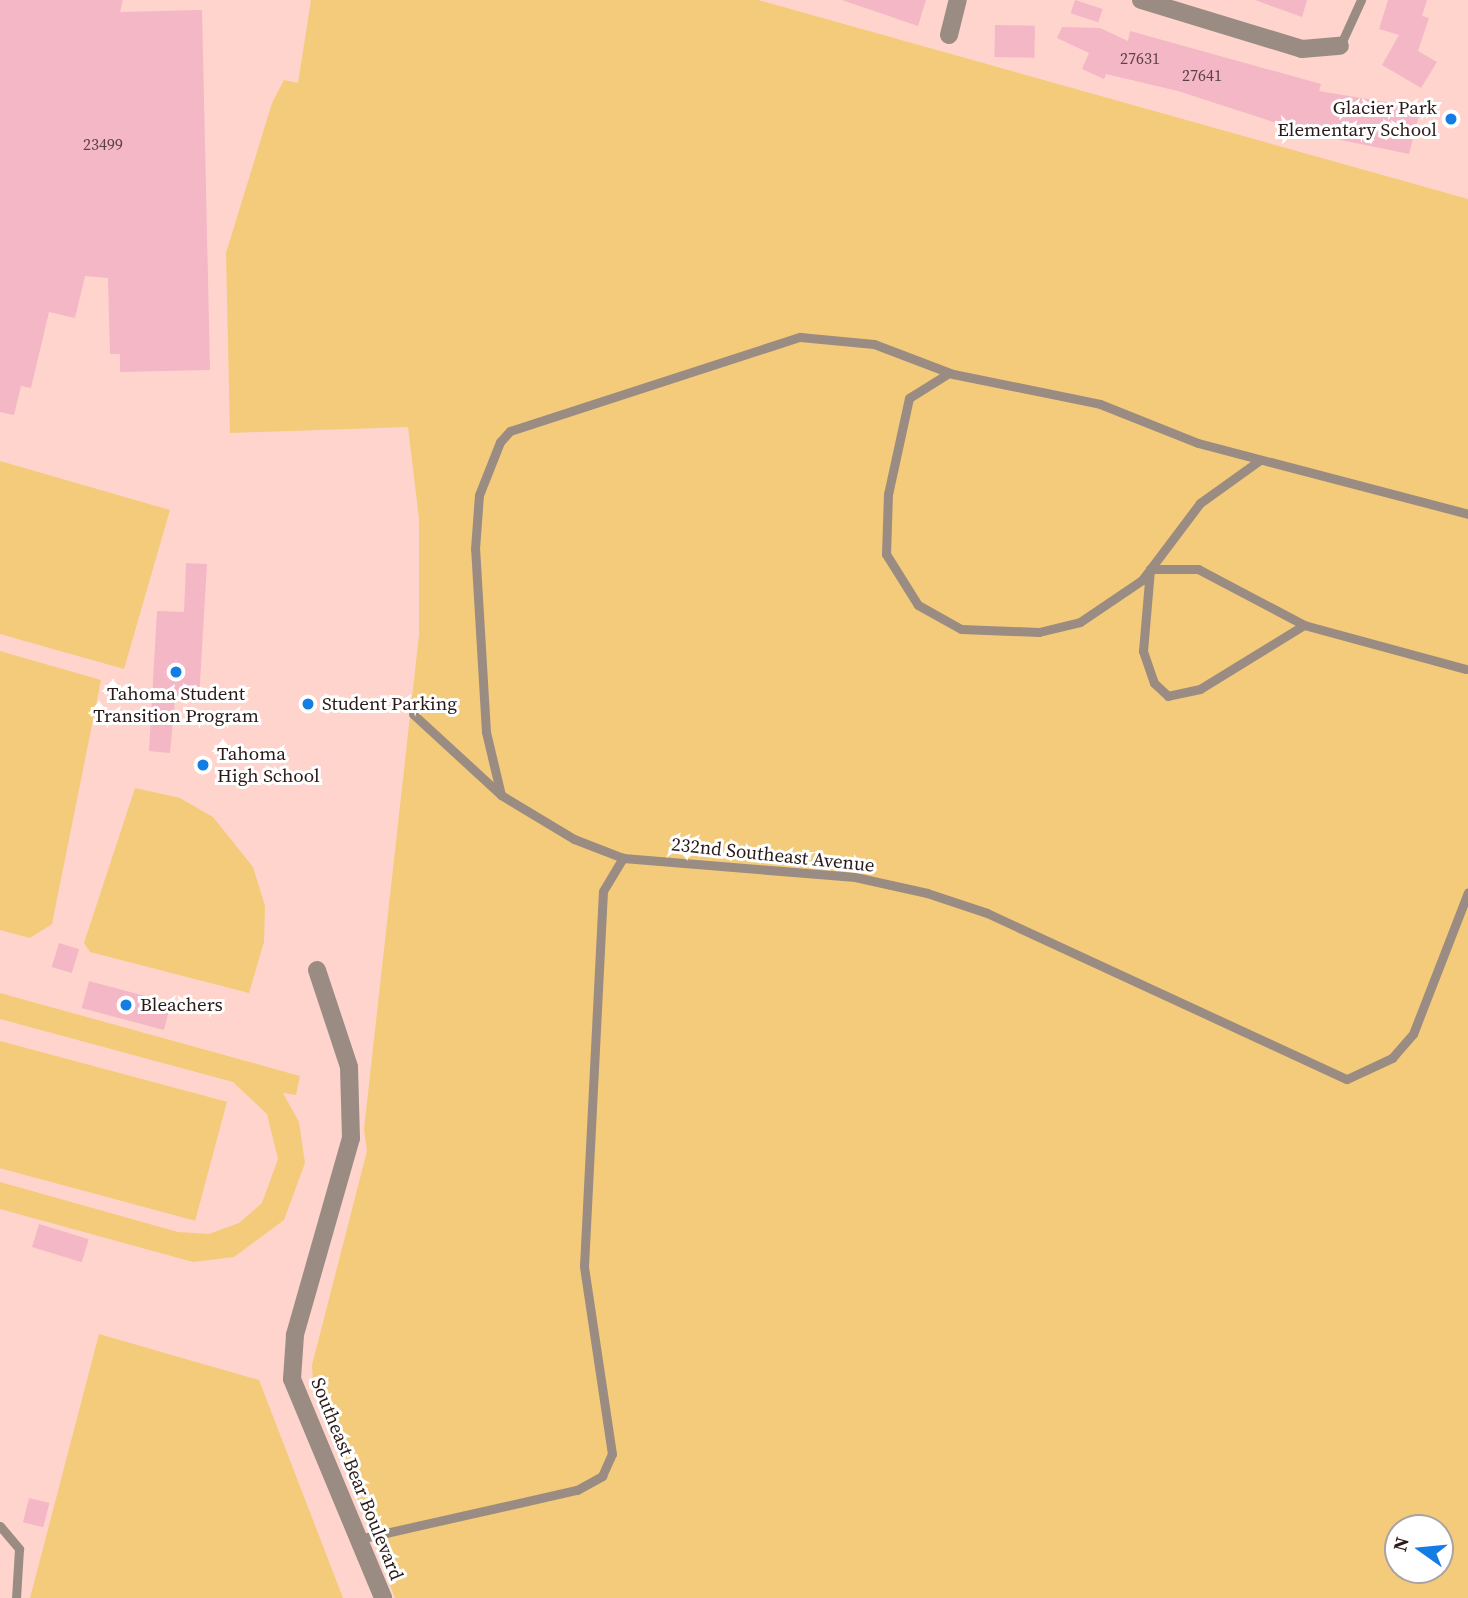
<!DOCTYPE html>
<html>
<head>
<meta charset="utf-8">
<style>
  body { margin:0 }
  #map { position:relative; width:1468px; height:1598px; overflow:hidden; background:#fed4cd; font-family:"Source Serif 4",serif }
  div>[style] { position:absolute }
  .green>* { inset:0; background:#f4cb7b; transform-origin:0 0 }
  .building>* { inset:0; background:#f3b7c6; transform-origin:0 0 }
  .service>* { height:9px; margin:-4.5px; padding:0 4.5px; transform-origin:4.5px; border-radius:4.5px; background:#9a8c82 }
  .minor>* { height:18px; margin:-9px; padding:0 9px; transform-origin:9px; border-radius:9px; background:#9a8c82 }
  .dots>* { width:19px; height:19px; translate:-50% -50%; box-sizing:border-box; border:4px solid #fff; border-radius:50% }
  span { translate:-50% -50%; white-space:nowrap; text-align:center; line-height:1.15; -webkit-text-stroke:6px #fff; paint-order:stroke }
  .number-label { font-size:16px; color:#5c4144 }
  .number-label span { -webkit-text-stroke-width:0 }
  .poi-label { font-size:19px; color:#291a18 }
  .right { translate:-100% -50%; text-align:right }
  .left { translate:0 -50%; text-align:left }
  .street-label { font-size:19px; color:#291a18 }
  .north { position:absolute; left:1384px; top:1514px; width:70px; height:70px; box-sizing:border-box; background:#fff; border:2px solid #a9a3a3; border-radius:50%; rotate:285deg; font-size:19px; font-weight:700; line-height:28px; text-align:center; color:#291a18 }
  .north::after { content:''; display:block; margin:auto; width:24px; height:32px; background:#137de4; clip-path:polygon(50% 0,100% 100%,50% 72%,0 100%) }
</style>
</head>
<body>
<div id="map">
  <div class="green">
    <i style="clip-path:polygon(evenodd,311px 0,758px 0,1468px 199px,1468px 1598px,395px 1598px,313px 1384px,312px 1365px,367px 1151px,364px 1129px,419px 635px,419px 519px,408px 427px,230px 433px,226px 253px,272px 103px,284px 80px,298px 83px,311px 0,1398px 1528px,1440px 1528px,1440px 1570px,1398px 1570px,1398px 1528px)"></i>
    <i style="clip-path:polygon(0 461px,170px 510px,124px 669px,0 634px)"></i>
    <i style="clip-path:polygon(0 651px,101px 680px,52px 924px,30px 938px,0 930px)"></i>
    <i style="clip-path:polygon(135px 788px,180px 798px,213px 817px,253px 867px,265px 906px,264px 942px,249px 993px,90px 952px,84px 943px)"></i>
    <i style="clip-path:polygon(0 993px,300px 1076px,296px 1095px,283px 1093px,299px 1122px,305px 1163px,284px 1220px,234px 1257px,193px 1262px,0 1209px,0 1182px,178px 1232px,209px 1234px,239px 1223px,262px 1203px,278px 1159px,267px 1114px,233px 1082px,0 1019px)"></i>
    <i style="left:0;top:1041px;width:235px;height:123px;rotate:15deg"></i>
    <i style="clip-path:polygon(99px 1334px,259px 1380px,343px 1598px,30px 1598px)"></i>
  </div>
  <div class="building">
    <i style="clip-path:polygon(0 0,123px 0,120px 12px,202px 10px,210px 370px,120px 372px,120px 354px,110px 354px,108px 278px,85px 276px,75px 318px,49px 312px,31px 388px,21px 386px,14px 415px,0 412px)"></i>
    <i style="clip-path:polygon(842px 0,926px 0,918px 26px)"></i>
    <i style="left:1075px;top:0;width:29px;height:14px;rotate:18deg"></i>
    <i style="clip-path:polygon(1255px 0,1307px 0,1302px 17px)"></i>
    <i style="clip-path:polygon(1388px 0,1427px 0,1422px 16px,1429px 18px,1418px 51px,1437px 62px,1421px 88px,1382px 65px,1399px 35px,1379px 29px)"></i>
    <i style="left:995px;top:25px;width:40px;height:32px;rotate:1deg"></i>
    <i style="clip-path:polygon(1062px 27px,1100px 28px,1128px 41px,1130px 31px,1321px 84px,1319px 91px,1421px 108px,1409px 154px,1307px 133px,1178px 91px,1106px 74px,1104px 79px,1082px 69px,1089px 53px,1057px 38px)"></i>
    <i style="clip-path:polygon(186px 563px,207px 564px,199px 699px,175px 698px,170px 753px,149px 751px,157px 611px,184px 612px)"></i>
    <i style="left:59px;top:943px;width:21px;height:25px;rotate:17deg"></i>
    <i style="left:89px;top:981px;width:85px;height:28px;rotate:15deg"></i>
    <i style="left:39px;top:1224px;width:52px;height:24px;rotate:17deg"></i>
    <i style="left:29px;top:1498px;width:21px;height:25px;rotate:14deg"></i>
  </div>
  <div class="service">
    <i style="left:1340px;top:46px;width:51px;rotate:-65.5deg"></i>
    <i style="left:949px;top:373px;width:47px;rotate:148deg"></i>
    <i style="left:909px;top:398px;width:98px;rotate:102.3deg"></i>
    <i style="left:888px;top:494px;width:60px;rotate:91.9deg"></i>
    <i style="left:886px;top:554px;width:60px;rotate:57.9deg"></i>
    <i style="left:918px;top:605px;width:49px;rotate:29.2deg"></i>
    <i style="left:961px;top:629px;width:78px;rotate:2.2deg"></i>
    <i style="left:1039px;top:632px;width:42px;rotate:-13.7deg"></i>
    <i style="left:1080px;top:622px;width:75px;rotate:-34.1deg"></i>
    <i style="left:1142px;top:580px;width:96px;rotate:-53deg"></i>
    <i style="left:1200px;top:503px;width:74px;rotate:-35.6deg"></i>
    <i style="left:1150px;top:569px;width:48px"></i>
    <i style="left:1198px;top:569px;width:120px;rotate:27.8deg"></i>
    <i style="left:1304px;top:625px;width:122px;rotate:148.4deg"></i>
    <i style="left:1200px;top:689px;width:33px;rotate:168deg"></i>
    <i style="left:1168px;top:696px;width:19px;rotate:-137deg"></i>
    <i style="left:1154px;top:683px;width:34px;rotate:-109deg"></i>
    <i style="left:1143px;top:651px;width:82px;rotate:-85.1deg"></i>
    <i style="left:1304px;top:625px;width:168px;rotate:15.2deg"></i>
    <i style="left:413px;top:714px;width:120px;rotate:42.6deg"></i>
    <i style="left:501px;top:795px;width:85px;rotate:31.1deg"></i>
    <i style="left:574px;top:839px;width:53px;rotate:21.2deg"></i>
    <i style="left:623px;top:858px;width:233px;rotate:4.7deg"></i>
    <i style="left:855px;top:877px;width:74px;rotate:12.5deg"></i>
    <i style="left:927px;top:893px;width:63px;rotate:18.4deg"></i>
    <i style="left:987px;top:913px;width:396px;rotate:24.8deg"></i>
    <i style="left:1347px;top:1079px;width:50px;rotate:-25deg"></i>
    <i style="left:1392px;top:1058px;width:32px;rotate:-49deg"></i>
    <i style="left:1413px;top:1034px;width:152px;rotate:-68.8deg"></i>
    <i style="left:501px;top:795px;width:65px;rotate:-103.4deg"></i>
    <i style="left:486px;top:732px;width:183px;rotate:-93.4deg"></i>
    <i style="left:475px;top:549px;width:54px;rotate:-85.8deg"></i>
    <i style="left:479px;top:495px;width:57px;rotate:-68.4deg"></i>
    <i style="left:500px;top:442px;width:15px;rotate:-48deg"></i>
    <i style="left:510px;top:431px;width:305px;rotate:-18deg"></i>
    <i style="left:800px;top:337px;width:74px;rotate:5.4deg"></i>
    <i style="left:874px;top:344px;width:85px;rotate:20.8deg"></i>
    <i style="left:953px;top:374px;width:150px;rotate:11.5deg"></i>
    <i style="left:1100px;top:404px;width:105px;rotate:21.7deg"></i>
    <i style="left:1198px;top:443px;width:279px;rotate:14.7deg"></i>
    <i style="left:0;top:1526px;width:30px;rotate:50deg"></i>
    <i style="left:19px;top:1549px;width:49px;rotate:93.5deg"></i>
    <i style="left:359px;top:1539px;width:223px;rotate:-12.7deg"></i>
    <i style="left:577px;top:1490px;width:29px;rotate:-29deg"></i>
    <i style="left:602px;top:1476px;width:24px;rotate:-66deg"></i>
    <i style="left:612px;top:1454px;width:190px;rotate:-98.5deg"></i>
    <i style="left:584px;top:1266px;width:375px;rotate:-87.1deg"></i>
    <i style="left:603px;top:891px;width:39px;rotate:-59deg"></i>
  </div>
  <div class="minor">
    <i style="left:1141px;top:0;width:168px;rotate:16.9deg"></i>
    <i style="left:1302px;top:49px;width:38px;rotate:-5deg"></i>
    <i style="left:949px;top:35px;width:36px;rotate:-76deg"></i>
    <i style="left:317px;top:970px;width:102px;rotate:71.7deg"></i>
    <i style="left:349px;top:1067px;width:71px;rotate:88.4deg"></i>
    <i style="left:351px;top:1138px;width:205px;rotate:105.9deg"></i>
    <i style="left:295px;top:1335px;width:44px;rotate:93.9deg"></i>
    <i style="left:292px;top:1379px;width:237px;rotate:67.4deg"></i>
  </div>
  <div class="dots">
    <i style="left:1451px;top:119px;background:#137de4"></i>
    <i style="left:176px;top:672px;background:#137de4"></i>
    <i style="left:308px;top:704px;background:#137de4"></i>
    <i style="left:203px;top:765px;background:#137de4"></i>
    <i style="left:126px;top:1005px;background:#137de4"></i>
  </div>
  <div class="number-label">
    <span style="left:1140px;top:58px">27631</span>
    <span style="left:1202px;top:75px">27641</span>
    <span style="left:103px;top:144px">23499</span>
  </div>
  <div class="poi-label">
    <span class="right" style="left:1437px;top:119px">Glacier Park<br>Elementary School</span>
    <span style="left:176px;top:705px">Tahoma Student<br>Transition Program</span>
    <span class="left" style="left:322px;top:704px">Student Parking</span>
    <span class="left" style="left:217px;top:765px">Tahoma<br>High School</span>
    <span class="left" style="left:140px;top:1005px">Bleachers</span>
  </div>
  <div class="street-label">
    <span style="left:773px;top:855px;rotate:6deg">232nd Southeast Avenue</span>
    <span style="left:357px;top:1479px;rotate:68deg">Southeast Bear Boulevard</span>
  </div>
  <div class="north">N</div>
</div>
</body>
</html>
